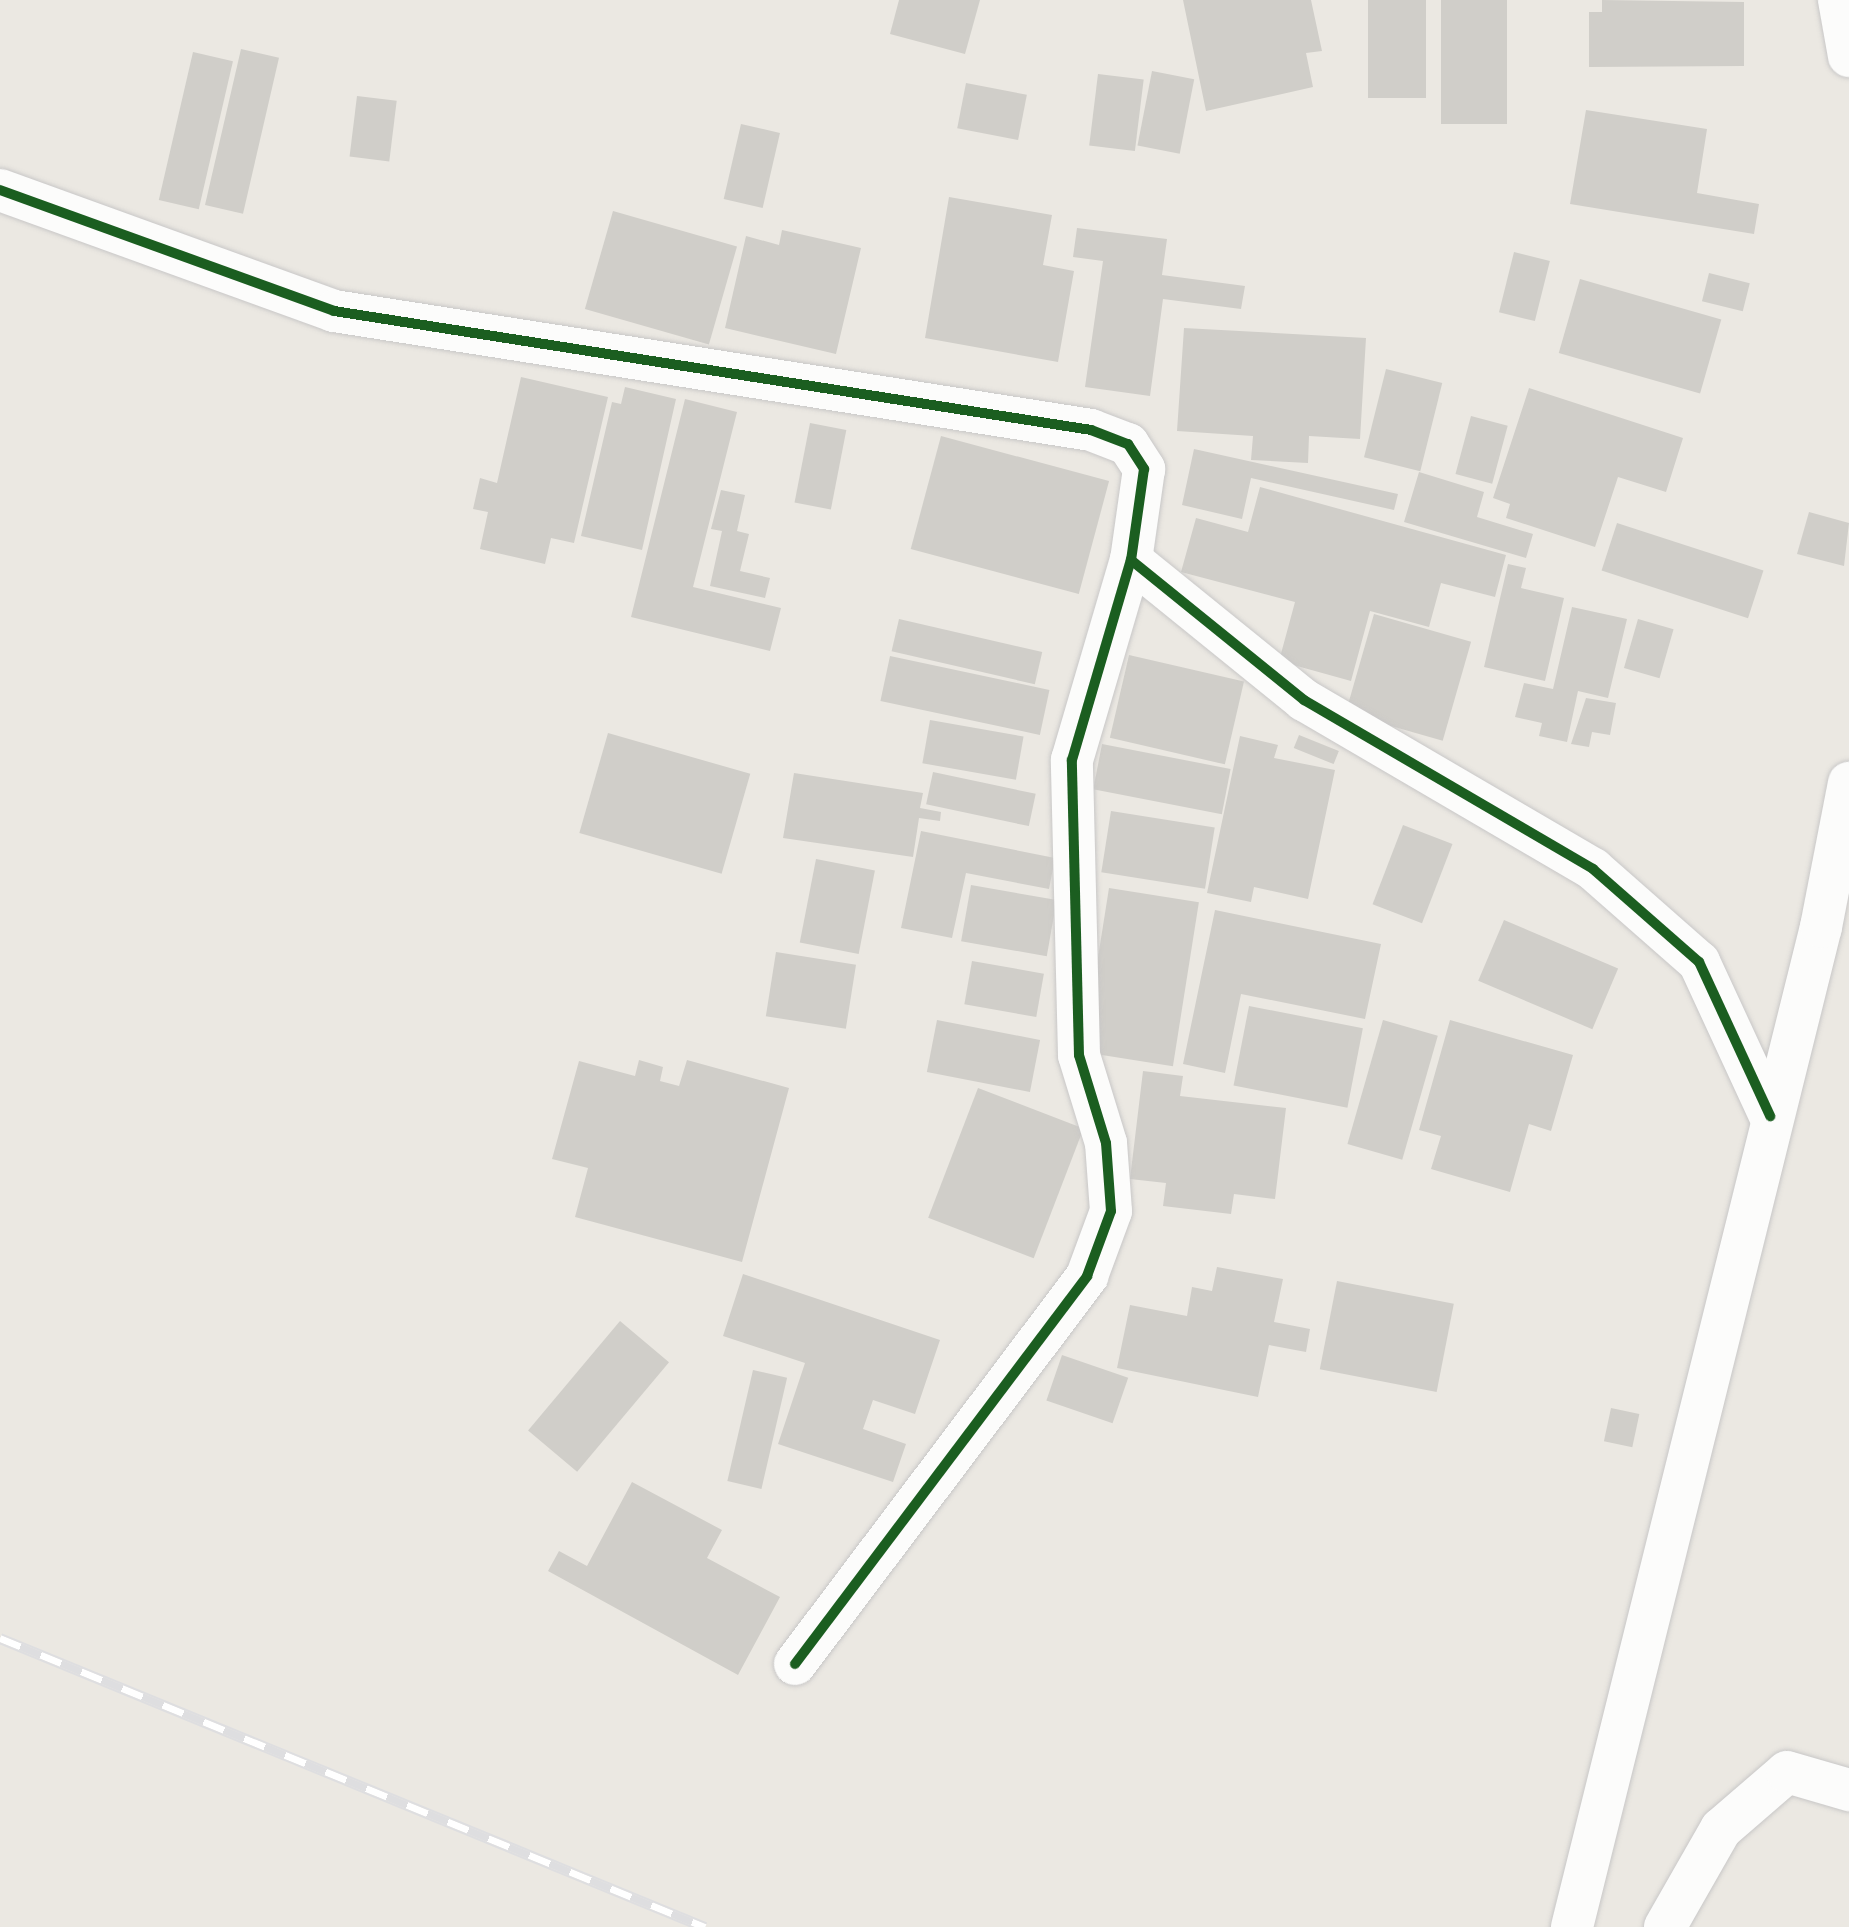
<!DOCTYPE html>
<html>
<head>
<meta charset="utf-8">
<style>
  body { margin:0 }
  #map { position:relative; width:1849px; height:1927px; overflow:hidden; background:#ebe8e2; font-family:"Sofia Sans Condensed",sans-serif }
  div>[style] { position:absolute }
  .building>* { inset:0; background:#d0cec9; transform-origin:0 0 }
  .roads { filter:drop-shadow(0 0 2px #c8c7c7) drop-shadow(0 0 2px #c8c7c7) }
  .street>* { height:42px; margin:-21px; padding:0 21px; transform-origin:21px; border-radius:21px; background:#fcfcfb }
  .rail>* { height:11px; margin-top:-5.5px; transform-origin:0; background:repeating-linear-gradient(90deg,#fff 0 22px,#dedee0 0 44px); box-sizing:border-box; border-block:2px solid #dedee0 }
  .cycleway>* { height:10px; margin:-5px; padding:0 5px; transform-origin:5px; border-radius:5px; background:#1b5e20 }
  span { translate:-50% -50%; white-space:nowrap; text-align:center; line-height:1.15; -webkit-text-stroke:8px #fff; paint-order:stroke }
</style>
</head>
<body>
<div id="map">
  <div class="building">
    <i style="clip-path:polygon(899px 0,980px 0,965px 54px,890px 34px)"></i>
    <i style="clip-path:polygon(1183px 0,1311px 0,1322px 51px,1306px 53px,1313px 87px,1206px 111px)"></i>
    <i style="left:1368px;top:0;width:58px;height:98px"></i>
    <i style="left:1441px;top:0;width:66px;height:124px"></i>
    <i style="clip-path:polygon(1602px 0,1744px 2px,1744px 66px,1589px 67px,1589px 12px,1602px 12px)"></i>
    <i style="left:241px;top:49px;width:39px;height:160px;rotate:13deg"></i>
    <i style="left:193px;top:52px;width:41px;height:152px;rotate:13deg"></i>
    <i style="left:1152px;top:71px;width:43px;height:76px;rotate:11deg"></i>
    <i style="left:1098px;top:74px;width:46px;height:72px;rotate:7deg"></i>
    <i style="left:966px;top:83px;width:62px;height:46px;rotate:11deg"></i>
    <i style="left:357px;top:96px;width:40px;height:61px;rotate:7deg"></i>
    <i style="clip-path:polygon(1586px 110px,1707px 129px,1697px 193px,1759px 204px,1754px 234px,1570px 204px)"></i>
    <i style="left:741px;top:124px;width:40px;height:77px;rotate:13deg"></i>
    <i style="clip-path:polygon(949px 197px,1052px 215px,1043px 265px,1074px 271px,1058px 362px,925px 338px)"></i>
    <i style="left:613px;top:211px;width:129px;height:102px;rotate:16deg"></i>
    <i style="clip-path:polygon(1077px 228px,1167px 239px,1162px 275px,1245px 286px,1241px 309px,1163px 299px,1150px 396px,1085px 387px,1103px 261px,1073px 257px)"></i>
    <i style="clip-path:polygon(782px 230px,861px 248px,836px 354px,725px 328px,746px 236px,779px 245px)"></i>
    <i style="left:1514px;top:252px;width:37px;height:62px;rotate:14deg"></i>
    <i style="left:1709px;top:273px;width:42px;height:29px;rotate:14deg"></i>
    <i style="left:1580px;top:279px;width:147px;height:77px;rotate:16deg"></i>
    <i style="clip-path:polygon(1184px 328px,1366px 338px,1360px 439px,1309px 436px,1308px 463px,1251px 460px,1253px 436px,1177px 431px)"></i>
    <i style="left:1386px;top:369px;width:58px;height:91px;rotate:14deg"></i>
    <i style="clip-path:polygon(521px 377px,608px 397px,574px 543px,551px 538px,545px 564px,480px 549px,488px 512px,473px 509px,480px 478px,497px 483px)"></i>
    <i style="clip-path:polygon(625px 387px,676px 399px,642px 550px,581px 536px,612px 402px,621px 404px)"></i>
    <i style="clip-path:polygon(1529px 388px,1683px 438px,1666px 492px,1618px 477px,1595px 547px,1506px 518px,1510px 504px,1493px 498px)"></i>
    <i style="clip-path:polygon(685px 399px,737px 412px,693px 587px,781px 608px,770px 651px,631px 617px)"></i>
    <i style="left:1471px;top:416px;width:38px;height:60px;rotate:15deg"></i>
    <i style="left:810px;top:423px;width:37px;height:81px;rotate:11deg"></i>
    <i style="left:941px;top:436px;width:174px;height:117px;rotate:15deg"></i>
    <i style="clip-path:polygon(1194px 449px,1398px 494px,1394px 510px,1251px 478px,1242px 519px,1182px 505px)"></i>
    <i style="clip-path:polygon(1419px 472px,1484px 492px,1477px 517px,1533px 534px,1526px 558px,1404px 522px)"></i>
    <i style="clip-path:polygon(1260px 487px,1506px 555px,1495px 597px,1441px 583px,1429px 627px,1370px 611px,1351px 681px,1279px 661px,1295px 602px,1181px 572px,1196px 518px,1248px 532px)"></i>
    <i style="clip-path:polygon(721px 490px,745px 495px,737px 531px,749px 534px,740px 571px,770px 578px,765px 598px,710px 586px,722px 531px,711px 529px)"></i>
    <i style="clip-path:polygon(1809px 512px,1849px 523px,1844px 566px,1797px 554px)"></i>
    <i style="left:1617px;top:523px;width:154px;height:50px;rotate:18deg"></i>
    <i style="clip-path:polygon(1508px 564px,1526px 568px,1521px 588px,1564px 598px,1545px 681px,1484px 667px)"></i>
    <i style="clip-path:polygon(1572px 607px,1627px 619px,1608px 698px,1578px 691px,1567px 742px,1539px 736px,1542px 723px,1515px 717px,1524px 683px,1553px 689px)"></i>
    <i style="left:1374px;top:614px;width:101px;height:103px;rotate:16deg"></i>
    <i style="left:899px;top:619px;width:147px;height:33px;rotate:13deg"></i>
    <i style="left:1638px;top:619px;width:37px;height:51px;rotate:16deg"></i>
    <i style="left:1129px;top:655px;width:118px;height:85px;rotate:13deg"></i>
    <i style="left:890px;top:656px;width:163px;height:46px;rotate:12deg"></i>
    <i style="clip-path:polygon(1586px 698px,1616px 703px,1610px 735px,1592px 732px,1589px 747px,1571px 744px)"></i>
    <i style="left:930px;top:720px;width:95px;height:44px;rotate:10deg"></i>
    <i style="left:608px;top:733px;width:148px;height:104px;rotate:16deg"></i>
    <i style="left:1299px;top:735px;width:43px;height:14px;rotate:22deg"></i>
    <i style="clip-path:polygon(1240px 736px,1278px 745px,1274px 758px,1335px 770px,1308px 899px,1254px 887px,1251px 902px,1207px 893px)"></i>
    <i style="left:1102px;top:744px;width:131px;height:46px;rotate:11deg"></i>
    <i style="left:933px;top:772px;width:105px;height:33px;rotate:12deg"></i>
    <i style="clip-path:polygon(794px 773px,923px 793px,920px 808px,941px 812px,940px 821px,919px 818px,913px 857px,783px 838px)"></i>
    <i style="left:1111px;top:811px;width:105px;height:62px;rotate:9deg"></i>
    <i style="left:1403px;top:825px;width:53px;height:85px;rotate:21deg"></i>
    <i style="clip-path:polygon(921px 831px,1055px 858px,1049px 889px,966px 873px,952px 938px,901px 928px)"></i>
    <i style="left:816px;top:859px;width:60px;height:85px;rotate:11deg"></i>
    <i style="left:971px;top:885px;width:87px;height:57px;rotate:10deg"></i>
    <i style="left:1109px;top:888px;width:91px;height:166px;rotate:9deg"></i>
    <i style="clip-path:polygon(1215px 910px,1381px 944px,1365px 1019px,1241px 994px,1225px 1073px,1183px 1064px)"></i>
    <i style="left:1504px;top:920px;width:124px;height:66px;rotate:23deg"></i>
    <i style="left:776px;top:952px;width:81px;height:65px;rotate:9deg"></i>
    <i style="left:972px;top:961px;width:73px;height:44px;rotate:10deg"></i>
    <i style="left:1249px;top:1006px;width:116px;height:81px;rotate:11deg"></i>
    <i style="left:937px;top:1020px;width:105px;height:53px;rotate:11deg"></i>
    <i style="left:1383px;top:1020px;width:57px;height:129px;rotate:16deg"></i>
    <i style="clip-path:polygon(1450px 1020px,1573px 1055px,1551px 1131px,1529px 1124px,1510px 1192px,1431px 1169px,1441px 1136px,1419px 1130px)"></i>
    <i style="clip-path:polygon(639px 1060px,663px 1067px,660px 1081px,679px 1086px,687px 1060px,789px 1088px,742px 1262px,575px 1217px,588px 1168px,552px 1159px,579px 1061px,635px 1076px)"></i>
    <i style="clip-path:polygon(1143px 1071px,1183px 1076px,1180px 1096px,1286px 1108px,1275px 1199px,1234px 1194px,1231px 1214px,1163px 1206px,1166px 1183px,1130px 1179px)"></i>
    <i style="left:978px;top:1088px;width:113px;height:139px;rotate:21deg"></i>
    <i style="clip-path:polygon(1217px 1267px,1283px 1279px,1274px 1322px,1310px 1329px,1306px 1352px,1269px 1345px,1258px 1397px,1117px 1368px,1130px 1305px,1187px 1316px,1192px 1287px,1212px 1291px)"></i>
    <i style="clip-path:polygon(743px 1274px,940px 1340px,915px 1414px,873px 1400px,863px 1429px,906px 1444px,893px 1482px,778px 1444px,805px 1363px,723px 1336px)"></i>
    <i style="left:1337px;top:1281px;width:119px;height:90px;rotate:11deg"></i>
    <i style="left:620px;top:1321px;width:64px;height:143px;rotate:40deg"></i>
    <i style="left:1062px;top:1355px;width:70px;height:48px;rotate:19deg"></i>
    <i style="left:753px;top:1370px;width:35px;height:114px;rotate:13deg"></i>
    <i style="left:1611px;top:1408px;width:29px;height:34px;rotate:12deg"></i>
    <i style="clip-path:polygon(632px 1482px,722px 1530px,707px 1558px,780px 1597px,738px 1675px,548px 1571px,559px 1551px,587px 1566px)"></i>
  </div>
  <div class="roads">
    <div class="street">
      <i style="left:1839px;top:0;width:57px;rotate:79.9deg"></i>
      <i style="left:0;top:190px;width:355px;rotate:19.9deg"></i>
      <i style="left:334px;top:311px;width:766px;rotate:8.93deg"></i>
      <i style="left:1091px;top:430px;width:40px;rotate:21deg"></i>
      <i style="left:1128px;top:444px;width:30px;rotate:57deg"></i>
      <i style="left:1144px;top:469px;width:92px;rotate:98.1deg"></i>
      <i style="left:1131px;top:560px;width:223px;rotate:39deg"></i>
      <i style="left:1304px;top:700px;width:335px;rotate:30.3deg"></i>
      <i style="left:1593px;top:869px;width:141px;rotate:41.3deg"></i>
      <i style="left:1699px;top:962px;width:170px;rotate:65.2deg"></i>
      <i style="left:795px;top:1664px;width:486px;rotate:-53deg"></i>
      <i style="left:1087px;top:1276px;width:69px;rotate:-69.7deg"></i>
      <i style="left:1111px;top:1211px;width:68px;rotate:-94.2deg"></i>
      <i style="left:1106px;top:1143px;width:92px;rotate:-107.1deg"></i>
      <i style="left:1079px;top:1055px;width:295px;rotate:-91.4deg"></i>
      <i style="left:1072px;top:760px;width:209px;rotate:-73.6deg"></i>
      <i style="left:1572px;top:1927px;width:1031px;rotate:-76.02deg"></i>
      <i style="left:1821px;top:927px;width:147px;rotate:-79deg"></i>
      <i style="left:1665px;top:1927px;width:113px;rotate:-60.3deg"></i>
      <i style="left:1721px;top:1829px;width:87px;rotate:-40.8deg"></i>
      <i style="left:1787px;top:1772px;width:65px;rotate:16.2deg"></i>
    </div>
  </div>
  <div class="rail">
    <i style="left:0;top:1638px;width:762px;rotate:22.29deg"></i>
  </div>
  <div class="cycleway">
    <i style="left:0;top:190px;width:355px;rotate:19.9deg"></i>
    <i style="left:334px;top:311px;width:766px;rotate:8.93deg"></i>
    <i style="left:1091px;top:430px;width:40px;rotate:21deg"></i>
    <i style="left:1128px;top:444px;width:30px;rotate:57deg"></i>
    <i style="left:1144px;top:469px;width:92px;rotate:98.1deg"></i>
    <i style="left:1131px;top:560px;width:223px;rotate:39deg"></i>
    <i style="left:1304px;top:700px;width:335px;rotate:30.3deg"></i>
    <i style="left:1593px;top:869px;width:141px;rotate:41.3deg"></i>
    <i style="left:1699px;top:962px;width:170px;rotate:65.2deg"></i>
    <i style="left:795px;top:1664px;width:486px;rotate:-53deg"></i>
    <i style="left:1087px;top:1276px;width:69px;rotate:-69.7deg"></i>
    <i style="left:1111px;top:1211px;width:68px;rotate:-94.2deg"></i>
    <i style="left:1106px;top:1143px;width:92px;rotate:-107.1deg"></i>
    <i style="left:1079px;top:1055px;width:295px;rotate:-91.4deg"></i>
    <i style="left:1072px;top:760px;width:209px;rotate:-73.6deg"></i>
  </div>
</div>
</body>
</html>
